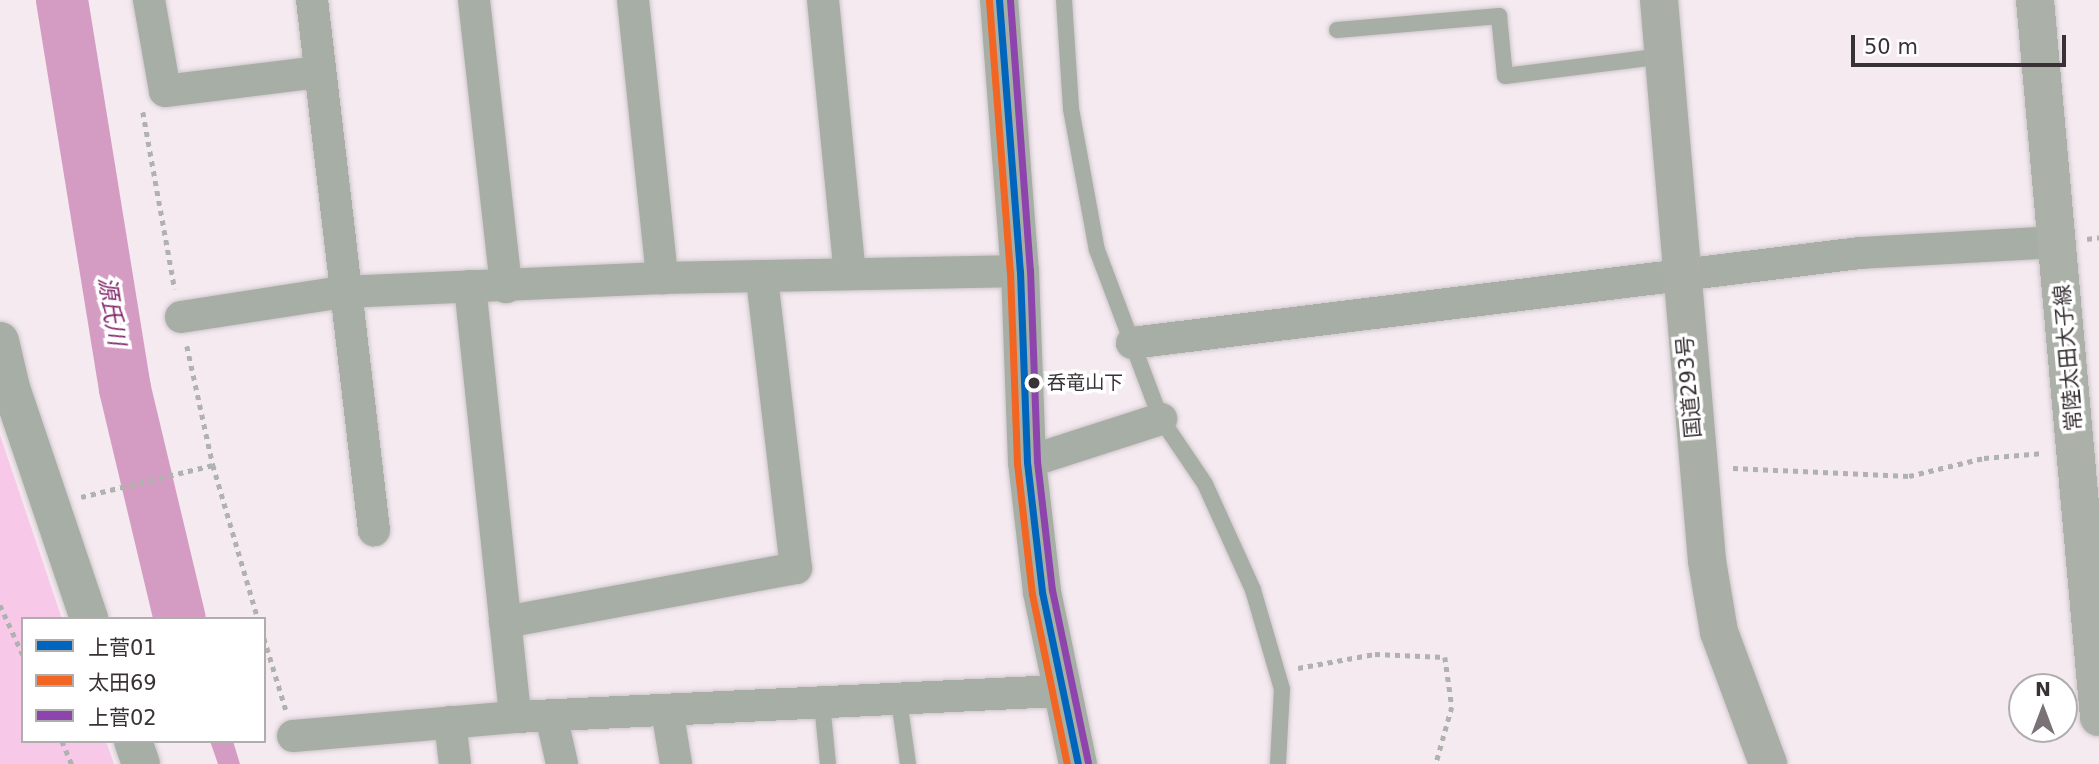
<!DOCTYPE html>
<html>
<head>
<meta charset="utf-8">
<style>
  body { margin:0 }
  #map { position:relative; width:2099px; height:764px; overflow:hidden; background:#f4eaf0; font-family:"DejaVu Sans","Noto Sans JP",sans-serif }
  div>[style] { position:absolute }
  .green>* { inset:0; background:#f8c8e8 }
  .water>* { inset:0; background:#d59cc3 }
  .river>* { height:52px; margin:-26px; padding:0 26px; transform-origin:26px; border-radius:26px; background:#d59cc3 }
  .path>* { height:4.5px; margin-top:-2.25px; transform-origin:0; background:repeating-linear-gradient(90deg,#afb2ae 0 5px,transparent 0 10px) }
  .roads { filter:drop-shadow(0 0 2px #cec6cb) drop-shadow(0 0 2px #cec6cb) }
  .service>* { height:16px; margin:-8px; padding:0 8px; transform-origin:8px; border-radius:8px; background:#a7aea5 }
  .minor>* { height:32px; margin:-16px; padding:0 16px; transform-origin:16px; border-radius:16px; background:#a7aea5 }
  .tertiary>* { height:38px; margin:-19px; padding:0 19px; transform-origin:19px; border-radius:19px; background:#a7aea5 }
  .primary>* { height:38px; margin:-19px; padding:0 19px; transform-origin:19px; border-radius:19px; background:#abb0a9 }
  .trunk>* { height:38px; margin:-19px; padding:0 19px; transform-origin:19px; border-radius:19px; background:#a9aea7 }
  .bus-1>* { height:7px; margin:-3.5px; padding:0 3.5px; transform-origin:3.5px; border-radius:3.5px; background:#0065bd }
  .bus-2>* { height:7px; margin:-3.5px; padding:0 3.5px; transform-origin:3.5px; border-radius:3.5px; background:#f26522 }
  .bus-3>* { height:7px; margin:-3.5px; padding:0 3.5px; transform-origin:3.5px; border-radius:3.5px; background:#8e44ad }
  .dots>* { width:19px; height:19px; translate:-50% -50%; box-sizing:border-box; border:4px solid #fff; border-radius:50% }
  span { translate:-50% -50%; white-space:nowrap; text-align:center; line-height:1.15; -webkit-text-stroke:7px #fff; paint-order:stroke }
  .bus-label { font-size:19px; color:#383135 }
  .left { translate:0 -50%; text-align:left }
  .street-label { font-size:21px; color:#383135 }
  .water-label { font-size:23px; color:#84296d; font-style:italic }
  .legend { position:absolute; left:21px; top:617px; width:245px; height:126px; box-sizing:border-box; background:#fff; border:2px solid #afadae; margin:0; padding:9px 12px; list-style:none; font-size:21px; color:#383135 }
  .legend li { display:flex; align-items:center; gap:14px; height:35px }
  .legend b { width:35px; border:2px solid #afadae }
  .north { position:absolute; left:2008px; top:673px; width:70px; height:70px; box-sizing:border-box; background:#fff; border:2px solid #afadae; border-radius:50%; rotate:0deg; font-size:19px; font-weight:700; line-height:28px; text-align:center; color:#383135 }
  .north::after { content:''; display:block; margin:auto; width:24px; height:32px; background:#7a7276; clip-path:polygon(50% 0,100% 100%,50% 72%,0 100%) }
  .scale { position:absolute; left:1851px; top:35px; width:215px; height:32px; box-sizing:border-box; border:4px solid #383135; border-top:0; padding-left:9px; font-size:21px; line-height:24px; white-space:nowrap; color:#383135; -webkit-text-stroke:5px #fff; paint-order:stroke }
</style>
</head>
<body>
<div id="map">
  <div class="green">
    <i style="clip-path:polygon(0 435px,62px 619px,23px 619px,23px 741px,106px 741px,114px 764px,0 764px)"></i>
  </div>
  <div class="water">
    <i style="clip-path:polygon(159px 483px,160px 512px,176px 533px,177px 603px,184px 619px,169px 619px,157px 594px,157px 531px,137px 488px)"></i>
    <i style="clip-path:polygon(233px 741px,240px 764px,218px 764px,210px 741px)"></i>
  </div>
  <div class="river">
    <i style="left:62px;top:0;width:394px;rotate:80.8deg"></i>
    <i style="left:125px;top:389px;width:236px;rotate:76.6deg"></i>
  </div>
  <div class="path">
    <i style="left:143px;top:112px;width:180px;rotate:79.8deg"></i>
    <i style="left:2087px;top:239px;width:12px;rotate:-9deg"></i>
    <i style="left:187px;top:346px;width:122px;rotate:77.7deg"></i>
    <i style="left:213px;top:465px;width:160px;rotate:73.7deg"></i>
    <i style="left:1733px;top:468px;width:176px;rotate:2.6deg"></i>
    <i style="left:1909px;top:476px;width:77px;rotate:-13.5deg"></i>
    <i style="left:1984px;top:458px;width:59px;rotate:-4.8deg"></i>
    <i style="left:81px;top:497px;width:136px;rotate:-13.6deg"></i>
    <i style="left:0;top:605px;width:55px;rotate:65.3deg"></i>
    <i style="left:264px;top:638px;width:75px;rotate:73deg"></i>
    <i style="left:1298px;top:668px;width:78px;rotate:-10.3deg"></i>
    <i style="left:1375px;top:654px;width:70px;rotate:2.5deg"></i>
    <i style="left:1445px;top:657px;width:50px;rotate:82deg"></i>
    <i style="left:1452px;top:707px;width:59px;rotate:105.7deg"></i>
    <i style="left:62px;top:741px;width:25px;rotate:67deg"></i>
  </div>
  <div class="roads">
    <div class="service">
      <i style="left:1064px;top:0;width:109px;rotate:86.3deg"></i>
      <i style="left:1071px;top:109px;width:143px;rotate:79.6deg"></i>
      <i style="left:1097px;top:250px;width:181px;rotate:69.3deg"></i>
      <i style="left:1161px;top:419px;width:78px;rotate:55.9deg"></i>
      <i style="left:1205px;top:484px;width:116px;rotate:65.6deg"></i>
      <i style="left:1253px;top:590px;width:103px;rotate:73.7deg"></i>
      <i style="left:1282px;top:689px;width:75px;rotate:93.1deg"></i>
      <i style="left:1337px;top:30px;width:163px;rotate:-4.9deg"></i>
      <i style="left:1499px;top:16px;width:60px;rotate:84.3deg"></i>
      <i style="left:1505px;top:76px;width:160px;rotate:-7.2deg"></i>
      <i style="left:899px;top:700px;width:65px;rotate:82deg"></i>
      <i style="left:822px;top:703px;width:61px;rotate:84.4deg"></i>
    </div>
    <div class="minor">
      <i style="left:149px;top:0;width:92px;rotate:80deg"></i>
      <i style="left:165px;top:91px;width:156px;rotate:-7deg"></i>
      <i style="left:312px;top:0;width:534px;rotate:83.33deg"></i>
      <i style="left:474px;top:0;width:289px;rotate:83.6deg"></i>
      <i style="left:633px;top:0;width:280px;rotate:84deg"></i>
      <i style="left:823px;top:0;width:275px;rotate:84.4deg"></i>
      <i style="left:470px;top:286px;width:433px;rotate:84deg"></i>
      <i style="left:181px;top:317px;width:164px;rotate:-8.8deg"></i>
      <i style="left:343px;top:292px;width:319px;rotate:-2.5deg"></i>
      <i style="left:662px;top:278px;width:358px;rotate:-1.1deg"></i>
      <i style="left:1132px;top:343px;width:734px;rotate:-7.05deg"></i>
      <i style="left:1860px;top:253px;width:199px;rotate:-3.2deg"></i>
      <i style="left:1027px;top:462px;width:141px;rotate:-17.8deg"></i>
      <i style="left:505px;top:622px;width:296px;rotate:-10.5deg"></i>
      <i style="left:796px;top:568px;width:293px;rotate:-96.7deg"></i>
      <i style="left:667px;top:710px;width:55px;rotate:80.5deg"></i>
      <i style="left:551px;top:715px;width:50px;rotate:77.3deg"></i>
      <i style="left:450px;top:722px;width:42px;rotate:83.2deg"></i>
      <i style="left:293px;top:736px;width:223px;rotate:-4.9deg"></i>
      <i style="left:515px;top:717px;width:545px;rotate:-2.74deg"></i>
    </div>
    <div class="tertiary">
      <i style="left:999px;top:0;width:272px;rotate:85.6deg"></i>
      <i style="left:1020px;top:271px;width:191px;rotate:87.9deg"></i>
      <i style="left:1027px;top:462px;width:131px;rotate:83.4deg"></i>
      <i style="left:1042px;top:592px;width:176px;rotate:78.2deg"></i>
      <i style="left:0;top:341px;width:48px;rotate:76.8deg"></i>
      <i style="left:11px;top:388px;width:244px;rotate:71.3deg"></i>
      <i style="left:133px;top:741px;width:24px;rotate:71deg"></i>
    </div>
    <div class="primary">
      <i style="left:2035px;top:0;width:720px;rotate:84.9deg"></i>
    </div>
    <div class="trunk">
      <i style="left:1659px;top:0;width:563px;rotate:85.11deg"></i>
      <i style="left:1707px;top:561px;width:72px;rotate:80.4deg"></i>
      <i style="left:1719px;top:632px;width:141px;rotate:69.6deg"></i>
    </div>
  </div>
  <div class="bus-1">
    <i style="left:999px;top:0;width:272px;rotate:85.6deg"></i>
    <i style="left:1020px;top:271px;width:191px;rotate:87.9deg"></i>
    <i style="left:1027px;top:462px;width:131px;rotate:83.4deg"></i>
    <i style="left:1042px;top:592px;width:176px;rotate:78.2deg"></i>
  </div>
  <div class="bus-2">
    <i style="left:989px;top:1px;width:272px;rotate:85.6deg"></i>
    <i style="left:1010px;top:272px;width:191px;rotate:87.9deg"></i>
    <i style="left:1017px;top:463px;width:132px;rotate:83.5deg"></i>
    <i style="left:1032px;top:594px;width:174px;rotate:78.4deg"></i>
  </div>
  <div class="bus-3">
    <i style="left:1010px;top:0;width:271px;rotate:85.8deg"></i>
    <i style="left:1030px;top:270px;width:191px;rotate:87.9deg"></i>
    <i style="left:1037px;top:461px;width:130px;rotate:83.4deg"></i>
    <i style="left:1052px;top:590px;width:176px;rotate:78.2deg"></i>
  </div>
  <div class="dots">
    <i style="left:1034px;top:383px;background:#383135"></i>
  </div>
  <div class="bus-label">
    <span class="left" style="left:1047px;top:383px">呑竜山下</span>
  </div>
  <div class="street-label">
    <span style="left:2068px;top:358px;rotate:-95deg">常陸太田大子線</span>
    <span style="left:1689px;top:387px;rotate:-95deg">国道293号</span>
  </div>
  <div class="water-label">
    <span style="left:112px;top:311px;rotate:81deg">源氏川</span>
  </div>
  <ul class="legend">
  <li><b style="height:9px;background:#0065bd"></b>上菅01</li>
  <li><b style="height:9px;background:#f26522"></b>太田69</li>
  <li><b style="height:9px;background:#8e44ad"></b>上菅02</li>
  </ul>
  <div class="north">N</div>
  <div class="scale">50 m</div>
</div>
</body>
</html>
